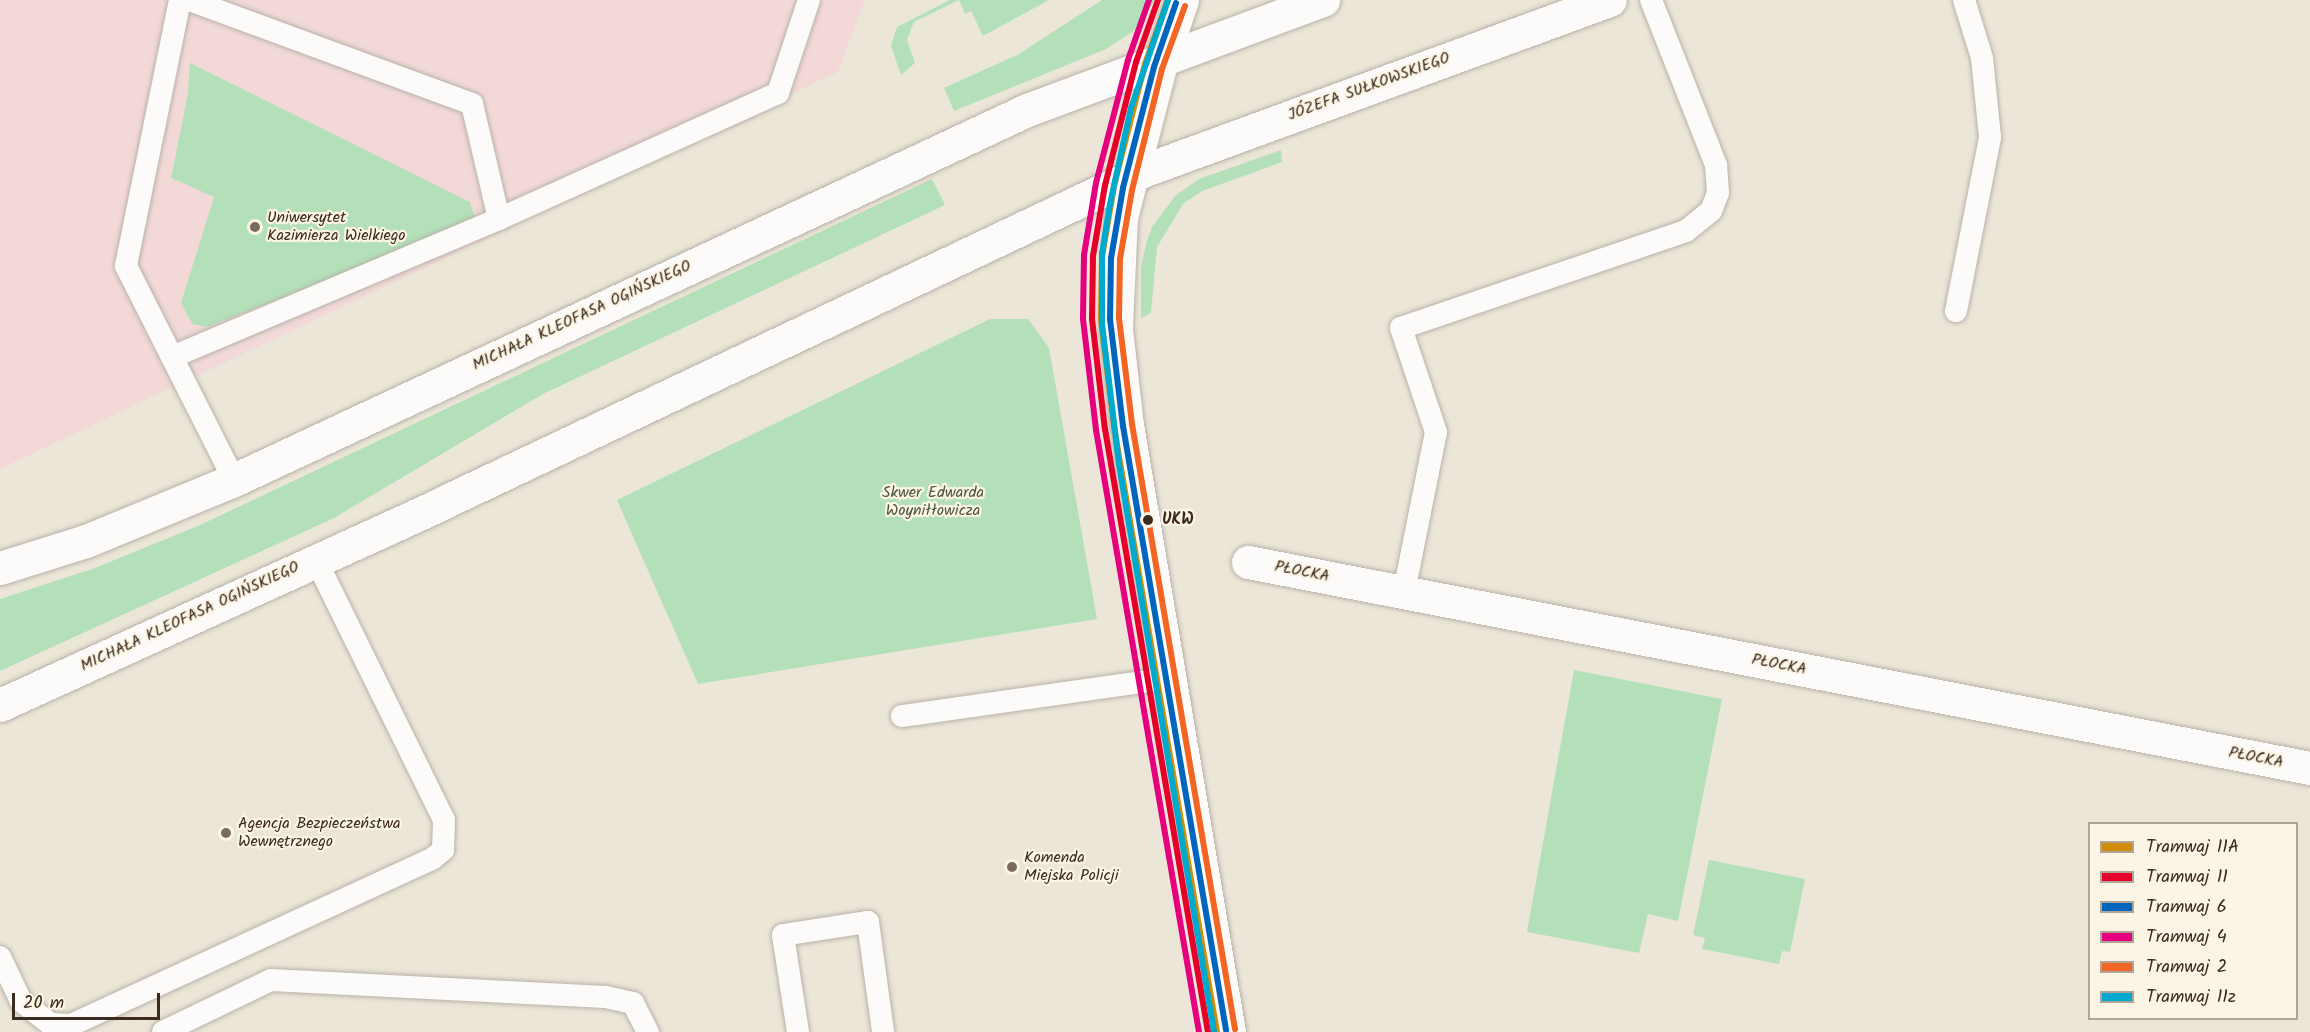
<!DOCTYPE html>
<html>
<head>
<meta charset="utf-8">
<style>
  body { margin:0 }
  #map { position:relative; width:2310px; height:1032px; overflow:hidden; background:#ece6d8; font-family:Kalam,sans-serif }
  div>[style] { position:absolute }
  .built>* { inset:0; background:#f2d9d7 }
  .green>* { inset:0; background:#b3e0b9 }
  .roads { filter:drop-shadow(0 0 2px #b8b2a9) drop-shadow(0 0 2px #b8b2a9) }
  .lane>* { height:22px; margin:-11px; padding:0 11px; transform-origin:11px; border-radius:11px; background:#fcfbf9 }
  .street>* { height:33px; margin:-16.5px; padding:0 16.5px; transform-origin:16.5px; border-radius:16.5px; background:#fcfbf9 }
  .secondary>* { height:33px; margin:-16.5px; padding:0 16.5px; transform-origin:16.5px; border-radius:16.5px; background:#fcfbf9 }
  .tram-1>* { height:6px; margin:-3px; padding:0 3px; transform-origin:3px; border-radius:3px; background:#d18d06 }
  .tram-2>* { height:6px; margin:-3px; padding:0 3px; transform-origin:3px; border-radius:3px; background:#e4002b }
  .tram-3>* { height:6px; margin:-3px; padding:0 3px; transform-origin:3px; border-radius:3px; background:#0065bd }
  .tram-4>* { height:6px; margin:-3px; padding:0 3px; transform-origin:3px; border-radius:3px; background:#e5007d }
  .tram-5>* { height:6px; margin:-3px; padding:0 3px; transform-origin:3px; border-radius:3px; background:#f26522 }
  .tram-6>* { height:6px; margin:-3px; padding:0 3px; transform-origin:3px; border-radius:3px; background:#00a9ce }
  .dots>* { width:16px; height:16px; translate:-50% -50%; box-sizing:border-box; border:3px solid #fcf5e5; border-radius:50% }
  span { translate:-50% -50%; white-space:nowrap; text-align:center; line-height:1.15; -webkit-text-stroke:4.5px #fcf5e5; paint-order:stroke }
  .street-label { font-size:16px; color:#3b2a1e }
  .poi-label { font-size:16px; color:#3b2a1e }
  .left { translate:0 -50%; text-align:left }
  .park-label { font-size:16px; color:#4d563e }
  .stop-label { font-size:16px; color:#3b2a1e; font-weight:700 }
  .legend { position:absolute; left:2088px; top:822px; width:210px; height:198px; box-sizing:border-box; background:#fcf5e5; border:2px solid #afa495; margin:0; padding:8px 10px; list-style:none; font-size:18px; color:#3b2a1e }
  .legend li { display:flex; align-items:center; gap:12px; height:30px }
  .legend b { width:30px; border:2px solid #afa495 }
  .scale { position:absolute; left:12px; top:993px; width:148px; height:27px; box-sizing:border-box; border:3px solid #3b2a1e; border-top:0; padding-left:8px; font-size:18px; line-height:21px; white-space:nowrap; color:#3b2a1e; -webkit-text-stroke:4px #fcf5e5; paint-order:stroke }
</style>
</head>
<body>
<div id="map">
  <div class="built">
    <i style="clip-path:polygon(0 0,865px 0,838px 72px,0 469px)"></i>
  </div>
  <div class="green">
    <i style="clip-path:polygon(950px 0,1049px 0,983px 36px,971px 11px,965px 14px,959px 0,914px 22px,907px 40px,915px 63px,901px 75px,891px 46px,897px 27px)"></i>
    <i style="clip-path:polygon(1102px 0,1155px 0,1138px 28px,1106px 49px,954px 111px,944px 88px,1019px 54px)"></i>
    <i style="clip-path:polygon(190px 63px,470px 202px,475px 218px,470px 224px,207px 327px,192px 324px,181px 303px,214px 197px,171px 178px,188px 93px)"></i>
    <i style="clip-path:polygon(1281px 150px,1282px 162px,1202px 191px,1183px 204px,1157px 247px,1151px 313px,1141px 318px,1141px 268px,1146px 244px,1152px 227px,1175px 196px,1199px 179px)"></i>
    <i style="clip-path:polygon(932px 179px,945px 205px,543px 394px,334px 518px,0 671px,0 599px,95px 568px,200px 525px)"></i>
    <i style="clip-path:polygon(990px 319px,1028px 319px,1049px 348px,1097px 619px,698px 684px,617px 500px)"></i>
    <i style="clip-path:polygon(1574px 670px,1722px 699px,1678px 921px,1648px 914px,1639px 953px,1527px 932px)"></i>
    <i style="clip-path:polygon(1709px 860px,1805px 879px,1790px 952px,1782px 951px,1779px 964px,1702px 949px,1705px 938px,1693px 935px)"></i>
  </div>
  <div class="roads">
    <div class="lane">
      <i style="left:180px;top:0;width:271px;rotate:101.5deg"></i>
      <i style="left:126px;top:266px;width:240px;rotate:63.2deg"></i>
      <i style="left:499px;top:219px;width:306px;rotate:-24.3deg"></i>
      <i style="left:778px;top:93px;width:98px;rotate:-71.6deg"></i>
      <i style="left:1956px;top:311px;width:177px;rotate:-78.9deg"></i>
      <i style="left:1990px;top:137px;width:79px;rotate:-95.8deg"></i>
      <i style="left:1982px;top:58px;width:61px;rotate:-107.2deg"></i>
      <i style="left:172px;top:357px;width:355px;rotate:-22.9deg"></i>
      <i style="left:499px;top:219px;width:118px;rotate:-103.2deg"></i>
      <i style="left:472px;top:104px;width:301px;rotate:-159.8deg"></i>
      <i style="left:1404px;top:592px;width:163px;rotate:-78.7deg"></i>
      <i style="left:1436px;top:432px;width:110px;rotate:-108.6deg"></i>
      <i style="left:1401px;top:328px;width:301px;rotate:-18.8deg"></i>
      <i style="left:1686px;top:231px;width:32px;rotate:-39deg"></i>
      <i style="left:1711px;top:211px;width:19px;rotate:-69deg"></i>
      <i style="left:1718px;top:193px;width:28px;rotate:-94deg"></i>
      <i style="left:1716px;top:165px;width:177px;rotate:-111.5deg"></i>
      <i style="left:902px;top:716px;width:271px;rotate:-8.1deg"></i>
      <i style="left:0;top:957px;width:49px;rotate:64.5deg"></i>
      <i style="left:21px;top:1001px;width:37px;rotate:38deg"></i>
      <i style="left:50px;top:1024px;width:21px;rotate:3deg"></i>
      <i style="left:71px;top:1025px;width:397px;rotate:-24.7deg"></i>
      <i style="left:432px;top:859px;width:14px;rotate:-39deg"></i>
      <i style="left:443px;top:850px;width:30px;rotate:-88deg"></i>
      <i style="left:444px;top:820px;width:290px;rotate:-116.2deg"></i>
      <i style="left:163px;top:1032px;width:120px;rotate:-25.7deg"></i>
      <i style="left:271px;top:980px;width:335px;rotate:2.9deg"></i>
      <i style="left:606px;top:997px;width:28px;rotate:13deg"></i>
      <i style="left:633px;top:1003px;width:33px;rotate:63deg"></i>
      <i style="left:798px;top:1032px;width:98px;rotate:-98.8deg"></i>
      <i style="left:783px;top:935px;width:86px;rotate:-8.7deg"></i>
      <i style="left:868px;top:922px;width:111px;rotate:82.2deg"></i>
    </div>
    <div class="street">
      <i style="left:1248px;top:562px;width:1082px;rotate:10.98deg"></i>
    </div>
    <div class="secondary">
      <i style="left:1182px;top:0;width:62px;rotate:108.7deg"></i>
      <i style="left:1162px;top:59px;width:163px;rotate:104.5deg"></i>
      <i style="left:1121px;top:217px;width:112px;rotate:92.6deg"></i>
      <i style="left:1116px;top:329px;width:97px;rotate:83.5deg"></i>
      <i style="left:1127px;top:425px;width:616px;rotate:80.46deg"></i>
      <i style="left:0;top:568px;width:90px;rotate:-17.4deg"></i>
      <i style="left:86px;top:541px;width:160px;rotate:-22.4deg"></i>
      <i style="left:234px;top:480px;width:875px;rotate:-25.01deg"></i>
      <i style="left:1027px;top:110px;width:316px;rotate:-20.4deg"></i>
      <i style="left:0;top:705px;width:482px;rotate:-24.5deg"></i>
      <i style="left:438px;top:505px;width:782px;rotate:-25.35deg"></i>
      <i style="left:1145px;top:170px;width:495px;rotate:-20.1deg"></i>
    </div>
  </div>
  <div class="tram-1">
    <i style="left:1168px;top:0;width:68px;rotate:109.8deg"></i>
    <i style="left:1145px;top:64px;width:126px;rotate:104.3deg"></i>
    <i style="left:1114px;top:186px;width:72px;rotate:99.6deg"></i>
    <i style="left:1102px;top:257px;width:62px;rotate:90.9deg"></i>
    <i style="left:1101px;top:319px;width:109px;rotate:83.1deg"></i>
    <i style="left:1114px;top:427px;width:614px;rotate:80.34deg"></i>
  </div>
  <div class="tram-2">
    <i style="left:1158px;top:0;width:66px;rotate:109.5deg"></i>
    <i style="left:1136px;top:62px;width:127px;rotate:104.1deg"></i>
    <i style="left:1105px;top:185px;width:72px;rotate:99.6deg"></i>
    <i style="left:1093px;top:256px;width:63px;rotate:90.9deg"></i>
    <i style="left:1092px;top:319px;width:111px;rotate:83.3deg"></i>
    <i style="left:1105px;top:429px;width:612px;rotate:80.31deg"></i>
  </div>
  <div class="tram-3">
    <i style="left:1176px;top:3px;width:68px;rotate:109deg"></i>
    <i style="left:1154px;top:67px;width:125px;rotate:104.4deg"></i>
    <i style="left:1123px;top:188px;width:71px;rotate:99.7deg"></i>
    <i style="left:1111px;top:258px;width:61px;rotate:90.9deg"></i>
    <i style="left:1110px;top:319px;width:108px;rotate:83.1deg"></i>
    <i style="left:1123px;top:426px;width:613px;rotate:80.32deg"></i>
  </div>
  <div class="tram-4">
    <i style="left:1149px;top:0;width:64px;rotate:109.3deg"></i>
    <i style="left:1128px;top:60px;width:127px;rotate:104.6deg"></i>
    <i style="left:1096px;top:183px;width:73px;rotate:99.5deg"></i>
    <i style="left:1084px;top:255px;width:64px;rotate:90.9deg"></i>
    <i style="left:1083px;top:319px;width:112px;rotate:83.3deg"></i>
    <i style="left:1096px;top:430px;width:611px;rotate:80.29deg"></i>
  </div>
  <div class="tram-5">
    <i style="left:1185px;top:6px;width:67px;rotate:110.1deg"></i>
    <i style="left:1162px;top:69px;width:125px;rotate:103.9deg"></i>
    <i style="left:1132px;top:190px;width:70px;rotate:99.9deg"></i>
    <i style="left:1120px;top:259px;width:59px;rotate:91deg"></i>
    <i style="left:1119px;top:318px;width:107px;rotate:83deg"></i>
    <i style="left:1132px;top:424px;width:614px;rotate:80.34deg"></i>
  </div>
  <div class="tram-6">
    <i style="left:1168px;top:0;width:114px;rotate:108.9deg"></i>
    <i style="left:1131px;top:108px;width:98px;rotate:102.3deg"></i>
    <i style="left:1110px;top:204px;width:51px;rotate:99.1deg"></i>
    <i style="left:1102px;top:254px;width:70px;rotate:90deg"></i>
    <i style="left:1102px;top:324px;width:141px;rotate:83.1deg"></i>
    <i style="left:1119px;top:464px;width:576px;rotate:80.5deg"></i>
  </div>
  <div class="dots">
    <i style="left:255px;top:227px;background:#796c5f"></i>
    <i style="left:1148px;top:520px;background:#3b2a1e"></i>
    <i style="left:226px;top:833px;background:#796c5f"></i>
    <i style="left:1012px;top:867px;background:#796c5f"></i>
  </div>
  <div class="street-label">
    <span style="left:1369px;top:87px;rotate:-20deg">JÓZEFA SUŁKOWSKIEGO</span>
    <span style="left:582px;top:316px;rotate:-25deg">MICHAŁA KLEOFASA OGIŃSKIEGO</span>
    <span style="left:1302px;top:572px;rotate:11deg">PŁOCKA</span>
    <span style="left:190px;top:617px;rotate:-25deg">MICHAŁA KLEOFASA OGIŃSKIEGO</span>
    <span style="left:1779px;top:665px;rotate:11deg">PŁOCKA</span>
    <span style="left:2256px;top:758px;rotate:11deg">PŁOCKA</span>
  </div>
  <div class="poi-label">
    <span class="left" style="left:267px;top:227px">Uniwersytet<br>Kazimierza Wielkiego</span>
    <span class="left" style="left:238px;top:833px">Agencja Bezpieczeństwa<br>Wewnętrznego</span>
    <span class="left" style="left:1024px;top:867px">Komenda<br>Miejska Policji</span>
  </div>
  <div class="park-label">
    <span style="left:933px;top:502px">Skwer Edwarda<br>Woyniłłowicza</span>
  </div>
  <div class="stop-label">
    <span class="left" style="left:1162px;top:520px">UKW</span>
  </div>
  <ul class="legend">
  <li><b style="height:8px;background:#d18d06"></b>Tramwaj 11A</li>
  <li><b style="height:8px;background:#e4002b"></b>Tramwaj 11</li>
  <li><b style="height:8px;background:#0065bd"></b>Tramwaj 6</li>
  <li><b style="height:8px;background:#e5007d"></b>Tramwaj 4</li>
  <li><b style="height:8px;background:#f26522"></b>Tramwaj 2</li>
  <li><b style="height:8px;background:#00a9ce"></b>Tramwaj 11z</li>
  </ul>
  <div class="scale">20 m</div>
</div>
</body>
</html>
